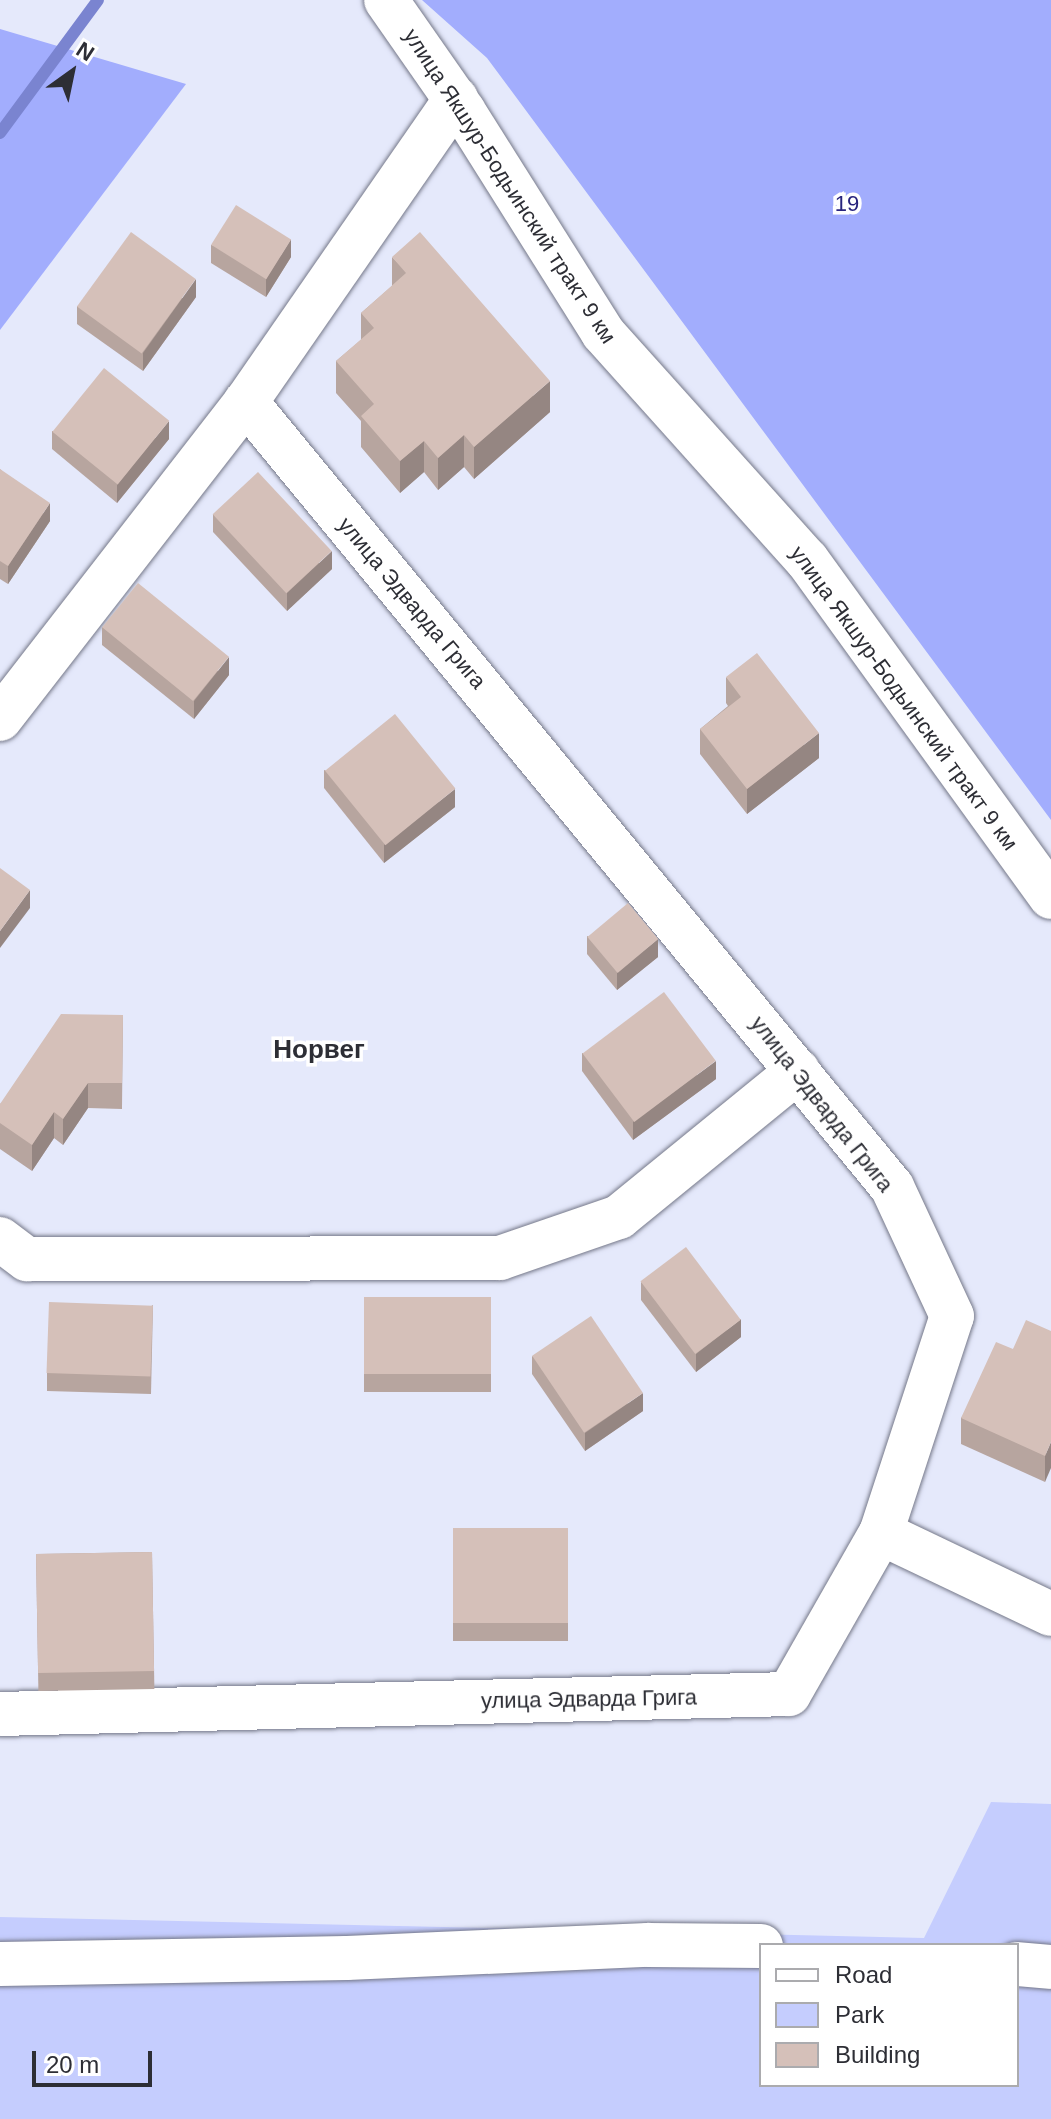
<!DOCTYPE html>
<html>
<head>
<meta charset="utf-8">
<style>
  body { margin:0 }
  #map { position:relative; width:1051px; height:2119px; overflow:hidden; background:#e5e9fb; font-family:Helvetica,sans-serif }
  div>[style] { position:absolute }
  .green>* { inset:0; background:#c5cdfe }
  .forest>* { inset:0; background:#a2adfd }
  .stream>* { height:12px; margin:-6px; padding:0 6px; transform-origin:6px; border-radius:6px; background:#7a84d0 }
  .roads { filter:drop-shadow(0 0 2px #757889) drop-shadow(0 0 2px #757889) }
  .minor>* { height:44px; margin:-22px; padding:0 22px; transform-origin:22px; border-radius:22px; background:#fff }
  .wall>* { inset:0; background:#b7a59f; transform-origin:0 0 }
  .shaded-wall>* { inset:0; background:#958682 }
  .building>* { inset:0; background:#d5c0b9; transform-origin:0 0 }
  span { translate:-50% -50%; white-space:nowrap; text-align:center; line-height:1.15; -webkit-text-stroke:7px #fff; paint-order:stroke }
  .street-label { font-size:22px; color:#2d2e35 }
  .park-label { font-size:22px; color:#28247d }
  .quarter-label { font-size:26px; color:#2d2e35; font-weight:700 }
  .legend { position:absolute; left:759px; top:1943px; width:260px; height:144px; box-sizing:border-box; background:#fff; border:2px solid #ababae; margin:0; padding:10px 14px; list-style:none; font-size:24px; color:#2d2e35 }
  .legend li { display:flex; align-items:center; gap:16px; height:40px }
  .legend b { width:40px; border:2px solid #ababae }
  .north { position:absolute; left:32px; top:32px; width:80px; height:80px; -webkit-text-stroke:6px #fff; paint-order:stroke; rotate:33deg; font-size:22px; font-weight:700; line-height:32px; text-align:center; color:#2d2e35 }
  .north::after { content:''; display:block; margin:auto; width:28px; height:36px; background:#2d2e35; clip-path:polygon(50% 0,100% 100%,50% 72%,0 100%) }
  .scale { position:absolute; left:32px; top:2051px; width:120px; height:36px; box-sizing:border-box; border:4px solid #2d2e35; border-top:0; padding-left:10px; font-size:24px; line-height:28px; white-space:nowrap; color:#2d2e35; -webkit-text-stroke:6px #fff; paint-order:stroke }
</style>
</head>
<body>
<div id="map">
  <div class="green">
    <i style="clip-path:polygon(evenodd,991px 1802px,1051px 1804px,1051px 2119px,0 2119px,0 1917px,924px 1938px,991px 1802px,761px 1945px,1017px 1945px,1017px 2085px,761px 2085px,761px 1945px)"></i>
  </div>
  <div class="forest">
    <i style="clip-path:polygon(422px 0,1051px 0,1051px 820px,487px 58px)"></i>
    <i style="clip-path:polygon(0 29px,186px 84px,0 330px)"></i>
  </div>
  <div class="stream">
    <i style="left:0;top:133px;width:165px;rotate:-53.6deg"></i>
  </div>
  <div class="roads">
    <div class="minor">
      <i style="left:386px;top:0;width:136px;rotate:55.1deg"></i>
      <i style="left:464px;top:112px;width:261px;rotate:57.8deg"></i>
      <i style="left:603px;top:333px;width:305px;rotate:48.1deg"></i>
      <i style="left:807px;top:560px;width:416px;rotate:54.1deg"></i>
      <i style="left:0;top:719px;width:401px;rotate:-52.2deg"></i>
      <i style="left:246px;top:402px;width:369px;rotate:-55.3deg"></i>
      <i style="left:0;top:1239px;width:34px;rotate:37deg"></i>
      <i style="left:27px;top:1259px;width:473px;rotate:-0.1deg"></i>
      <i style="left:500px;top:1258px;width:126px;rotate:-19deg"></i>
      <i style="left:619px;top:1217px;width:231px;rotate:-39.2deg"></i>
      <i style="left:881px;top:1533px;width:188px;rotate:25.5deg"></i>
      <i style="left:0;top:1714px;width:789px;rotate:-1.45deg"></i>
      <i style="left:789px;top:1694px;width:185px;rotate:-60.3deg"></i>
      <i style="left:881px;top:1533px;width:228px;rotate:-71.9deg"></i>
      <i style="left:952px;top:1316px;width:142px;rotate:-114.9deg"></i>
      <i style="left:892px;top:1187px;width:1017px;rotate:-129.45deg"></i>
      <i style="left:0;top:1964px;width:347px;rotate:-1deg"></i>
      <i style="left:347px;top:1958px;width:301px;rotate:-2.5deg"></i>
      <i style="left:648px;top:1945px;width:113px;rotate:0.5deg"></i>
      <i style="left:1017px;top:1964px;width:34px;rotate:5deg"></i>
    </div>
  </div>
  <div class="wall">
    <i style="clip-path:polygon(211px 245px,291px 257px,266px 297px,211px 263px)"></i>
    <i style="clip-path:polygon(392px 257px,550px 412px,474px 479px,464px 467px,438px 490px,424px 472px,400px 493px,361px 447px,361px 421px,336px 393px,336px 361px,361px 340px,361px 313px,392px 286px)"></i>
    <i style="clip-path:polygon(196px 297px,143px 371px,77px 324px,77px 306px)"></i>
    <i style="clip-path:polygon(52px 431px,169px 439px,117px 503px,52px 449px)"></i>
    <i style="clip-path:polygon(0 469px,50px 521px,8px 584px,0 579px)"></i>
    <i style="clip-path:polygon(213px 514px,332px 569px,287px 611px,213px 532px)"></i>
    <i style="clip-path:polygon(102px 627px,229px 675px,194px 719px,102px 645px)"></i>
    <i style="clip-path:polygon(726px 677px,819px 758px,747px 814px,700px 754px,700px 729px,728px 706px,726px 703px)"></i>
    <i style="clip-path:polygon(324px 770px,455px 807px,384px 863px,324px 788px)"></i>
    <i style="clip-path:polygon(587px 936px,658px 957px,617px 990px,587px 954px)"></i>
    <i style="clip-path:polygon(123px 1015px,122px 1109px,88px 1108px,63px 1145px,54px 1138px,32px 1171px,0 1149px,0 1104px)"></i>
    <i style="clip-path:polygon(582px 1053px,716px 1079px,633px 1140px,582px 1071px)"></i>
    <i style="clip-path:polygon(641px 1282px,741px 1337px,696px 1372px,641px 1300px)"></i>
    <i style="left:364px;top:1297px;width:127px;height:95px"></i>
    <i style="clip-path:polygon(153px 1305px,151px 1394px,47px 1391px,47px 1373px)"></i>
    <i style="clip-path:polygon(1051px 1331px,1045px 1482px,961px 1444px,961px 1418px,1013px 1349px)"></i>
    <i style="clip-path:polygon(532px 1356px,643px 1411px,585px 1451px,532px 1374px)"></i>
    <i style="left:453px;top:1528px;width:115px;height:113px"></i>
    <i style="left:152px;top:1552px;width:137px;height:116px;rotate:89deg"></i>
  </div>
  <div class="shaded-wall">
    <i style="clip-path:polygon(291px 239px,291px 257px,266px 297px,266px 279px)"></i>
    <i style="clip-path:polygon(196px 279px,196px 297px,143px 371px,143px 353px)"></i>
    <i style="clip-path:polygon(550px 381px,550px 412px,474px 479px,474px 447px)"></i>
    <i style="clip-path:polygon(169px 421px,169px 439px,117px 503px,117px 485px)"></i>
    <i style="clip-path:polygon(464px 435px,464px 467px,438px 490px,438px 458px)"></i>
    <i style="clip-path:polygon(424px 441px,424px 472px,400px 493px,400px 461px)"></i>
    <i style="clip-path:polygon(50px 503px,50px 521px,8px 584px,8px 566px)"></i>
    <i style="clip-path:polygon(332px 551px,332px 569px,287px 611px,287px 593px)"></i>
    <i style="clip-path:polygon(229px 657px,229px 675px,194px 719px,194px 701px)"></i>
    <i style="clip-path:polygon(819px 733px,819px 758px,747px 814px,747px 789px)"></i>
    <i style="clip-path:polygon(455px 789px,455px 807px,384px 863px,384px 845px)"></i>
    <i style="clip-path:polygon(30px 890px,30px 908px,0 948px,0 931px)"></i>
    <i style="clip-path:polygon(658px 939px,658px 957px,617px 990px,617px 972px)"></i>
    <i style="clip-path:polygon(716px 1061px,716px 1079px,633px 1140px,633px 1122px)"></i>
    <i style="clip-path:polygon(88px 1083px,88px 1108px,63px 1145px,63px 1119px)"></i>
    <i style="clip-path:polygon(54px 1112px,54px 1138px,32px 1171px,32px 1145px)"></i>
    <i style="clip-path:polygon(741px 1319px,741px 1337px,696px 1372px,696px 1354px)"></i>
    <i style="clip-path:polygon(643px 1393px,643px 1411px,585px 1451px,585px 1433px)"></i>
    <i style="clip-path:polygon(1051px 1442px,1051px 1468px,1045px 1482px,1045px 1456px)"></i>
  </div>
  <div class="building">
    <i style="left:236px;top:205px;width:65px;height:47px;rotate:32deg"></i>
    <i style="left:131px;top:232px;width:80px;height:92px;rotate:36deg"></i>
    <i style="clip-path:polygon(420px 232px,550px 381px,474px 447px,464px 435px,438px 458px,424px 441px,400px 461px,361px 416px,374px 404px,336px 361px,374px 328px,361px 313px,406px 273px,392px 257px)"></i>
    <i style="left:104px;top:368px;width:84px;height:82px;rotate:39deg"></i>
    <i style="clip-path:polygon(0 469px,50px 503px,8px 566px,0 561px)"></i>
    <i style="left:258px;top:472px;width:108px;height:62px;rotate:47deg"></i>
    <i style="left:138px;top:583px;width:117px;height:57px;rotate:39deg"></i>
    <i style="clip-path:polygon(757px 653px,819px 733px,747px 789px,700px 729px,741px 697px,726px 677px)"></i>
    <i style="left:395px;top:714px;width:96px;height:90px;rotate:51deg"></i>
    <i style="clip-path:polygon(0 868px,30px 890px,0 931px)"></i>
    <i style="left:628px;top:903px;width:47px;height:53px;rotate:50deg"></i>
    <i style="left:664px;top:992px;width:86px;height:102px;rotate:53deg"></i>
    <i style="clip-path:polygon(61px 1014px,123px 1015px,122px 1083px,88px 1083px,63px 1119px,54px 1112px,32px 1145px,0 1123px,0 1104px)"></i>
    <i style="left:686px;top:1247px;width:91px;height:57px;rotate:53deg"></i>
    <i style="left:364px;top:1297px;width:127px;height:77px"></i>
    <i style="left:49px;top:1302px;width:104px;height:71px;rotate:2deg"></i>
    <i style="left:591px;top:1316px;width:93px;height:71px;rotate:56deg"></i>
    <i style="clip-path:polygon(1026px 1320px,1051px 1331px,1051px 1442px,1045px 1456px,961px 1418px,996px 1342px,1013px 1349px)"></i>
    <i style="left:453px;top:1528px;width:115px;height:95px"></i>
    <i style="left:152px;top:1552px;width:119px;height:116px;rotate:89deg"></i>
  </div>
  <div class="street-label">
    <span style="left:510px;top:186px;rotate:57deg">улица Якшур-Бодьинский тракт 9 км</span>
    <span style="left:412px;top:603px;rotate:50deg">улица Эдварда Грига</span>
    <span style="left:904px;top:698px;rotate:54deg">улица Якшур-Бодьинский тракт 9 км</span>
    <span style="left:822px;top:1104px;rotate:52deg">улица Эдварда Грига</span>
    <span style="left:589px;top:1699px;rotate:-1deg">улица Эдварда Грига</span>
  </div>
  <div class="park-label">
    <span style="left:847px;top:204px">19</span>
  </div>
  <div class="quarter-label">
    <span style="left:319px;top:1050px">Норвег</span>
  </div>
  <ul class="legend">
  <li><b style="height:10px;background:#fff"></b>Road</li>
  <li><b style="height:22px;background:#c5cdfe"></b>Park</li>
  <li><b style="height:22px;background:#d5c0b9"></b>Building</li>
  </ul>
  <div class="north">N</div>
  <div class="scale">20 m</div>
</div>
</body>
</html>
